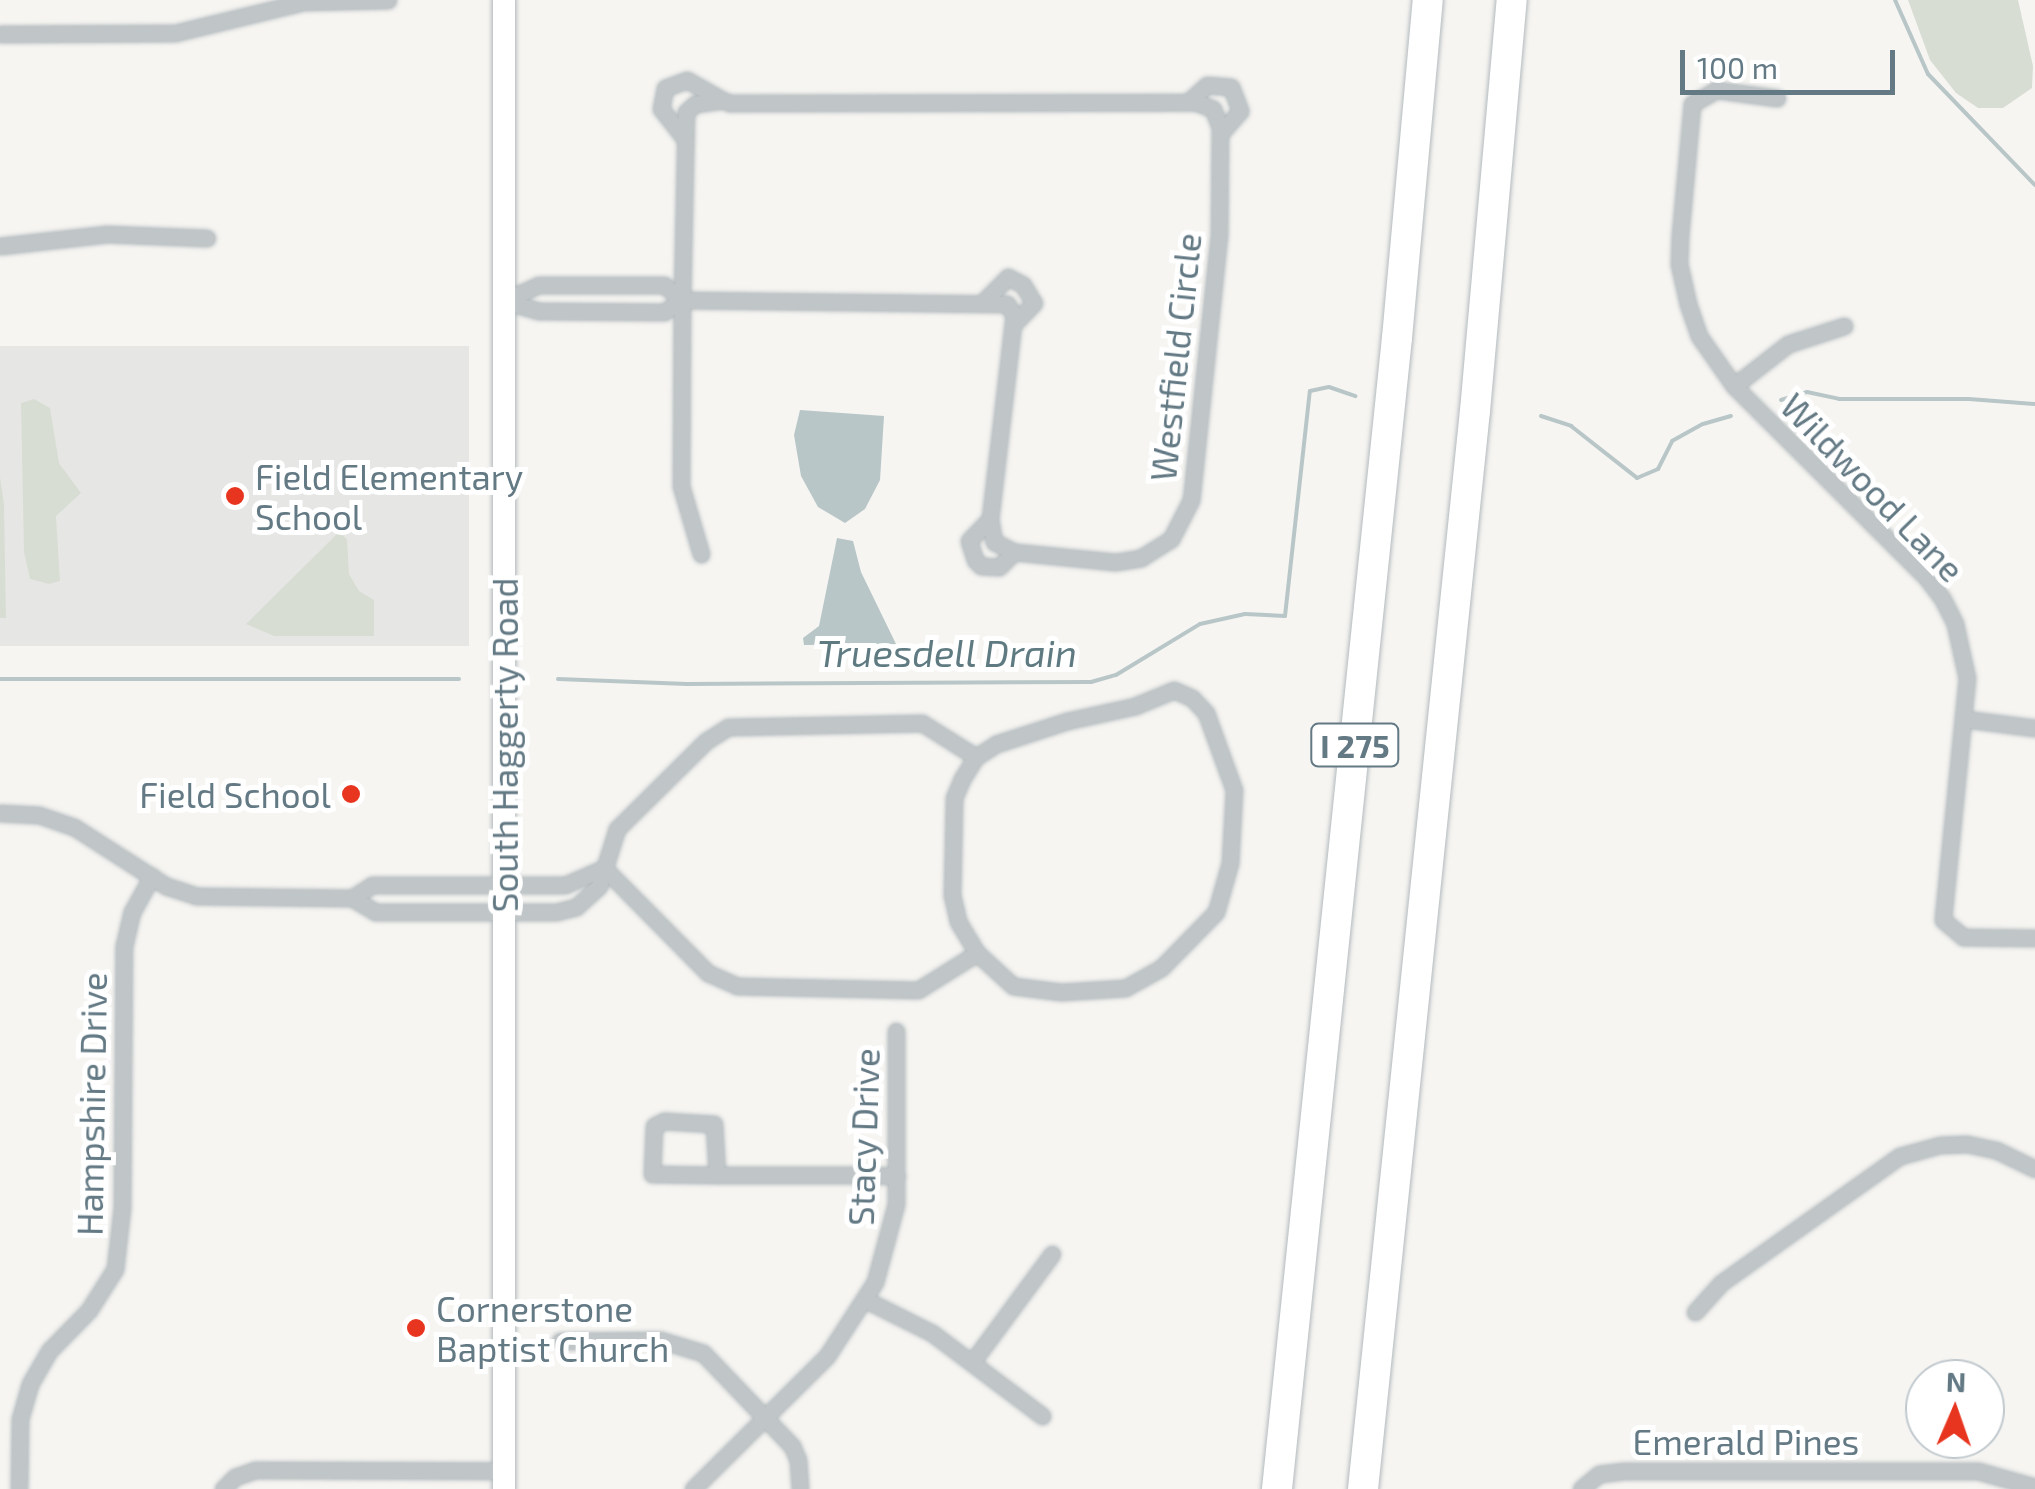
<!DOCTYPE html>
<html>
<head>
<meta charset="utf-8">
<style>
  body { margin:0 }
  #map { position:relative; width:2035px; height:1489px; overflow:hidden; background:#f6f5f2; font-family:"Exo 2",sans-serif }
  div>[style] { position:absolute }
  .built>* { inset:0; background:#e6e7e5; transform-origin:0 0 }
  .green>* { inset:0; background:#d8ddd3 }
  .water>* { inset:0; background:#b8c6c8 }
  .stream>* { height:4px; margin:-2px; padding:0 2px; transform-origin:2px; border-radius:2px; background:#b8c6c8 }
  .roads { filter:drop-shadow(0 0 2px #b3babd) drop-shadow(0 0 2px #b3babd) }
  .street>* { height:15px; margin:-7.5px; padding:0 7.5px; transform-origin:7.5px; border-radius:7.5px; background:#c0c6c8 }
  .secondary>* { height:22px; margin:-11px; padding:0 11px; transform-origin:11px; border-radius:11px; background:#fff }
  .highway>* { height:30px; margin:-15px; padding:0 15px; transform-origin:15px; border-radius:15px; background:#fff }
  .dots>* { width:28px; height:28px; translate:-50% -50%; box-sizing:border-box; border:5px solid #fff; border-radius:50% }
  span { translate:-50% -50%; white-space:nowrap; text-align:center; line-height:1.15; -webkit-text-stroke:10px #fff; paint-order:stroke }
  .shield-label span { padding:2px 8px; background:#fff; border:2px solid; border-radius:8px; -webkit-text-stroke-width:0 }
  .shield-label { font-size:32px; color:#637984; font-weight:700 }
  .street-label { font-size:35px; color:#637984 }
  .poi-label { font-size:35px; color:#637984 }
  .left { translate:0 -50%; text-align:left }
  .right { translate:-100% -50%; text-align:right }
  .water-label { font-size:38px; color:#5f7b81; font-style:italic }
  .north { position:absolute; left:1905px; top:1359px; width:100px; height:100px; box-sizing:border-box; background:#fff; border:2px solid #c1c9ce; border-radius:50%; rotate:2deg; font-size:28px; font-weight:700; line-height:40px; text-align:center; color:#637984 }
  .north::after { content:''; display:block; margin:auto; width:35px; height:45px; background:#e8351f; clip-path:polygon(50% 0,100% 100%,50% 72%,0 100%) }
  .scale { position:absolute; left:1680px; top:50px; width:215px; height:45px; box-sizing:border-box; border:5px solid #637984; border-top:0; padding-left:12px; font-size:30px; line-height:35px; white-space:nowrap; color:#637984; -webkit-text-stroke:8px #fff; paint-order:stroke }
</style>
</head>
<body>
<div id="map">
  <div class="built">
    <i style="left:0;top:346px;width:469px;height:300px"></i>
  </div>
  <div class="green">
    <i style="clip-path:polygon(1908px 0,2018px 0,2033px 66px,2032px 88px,2003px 108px,1978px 108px,1956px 93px,1930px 60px)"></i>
    <i style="clip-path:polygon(34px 399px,50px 408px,59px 463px,81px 493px,56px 516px,60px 581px,49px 584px,30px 579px,24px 552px,21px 403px)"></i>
    <i style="clip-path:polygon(0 477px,4px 504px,6px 618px,0 618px)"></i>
    <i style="clip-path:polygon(339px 532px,347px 539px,349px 574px,359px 591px,374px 600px,374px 636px,274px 636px,246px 624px)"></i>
  </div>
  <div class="water">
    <i style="clip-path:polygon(800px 410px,884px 416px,880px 480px,865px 509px,845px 523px,818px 507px,801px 476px,794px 435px)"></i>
    <i style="clip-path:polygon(837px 538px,853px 541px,861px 572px,896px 644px,804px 645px,803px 638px,819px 626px)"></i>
  </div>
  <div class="stream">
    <i style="left:1895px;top:0;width:81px;rotate:66deg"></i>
    <i style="left:1928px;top:74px;width:154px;rotate:46.1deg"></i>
    <i style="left:1781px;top:400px;width:27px;rotate:-17deg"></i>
    <i style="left:1807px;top:392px;width:33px;rotate:12deg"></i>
    <i style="left:1839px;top:399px;width:130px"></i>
    <i style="left:1969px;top:399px;width:66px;rotate:4.3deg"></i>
    <i style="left:1541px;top:416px;width:32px;rotate:18deg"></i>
    <i style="left:1571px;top:426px;width:84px;rotate:38.2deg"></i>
    <i style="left:1637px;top:478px;width:23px;rotate:-23deg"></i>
    <i style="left:1658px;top:469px;width:31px;rotate:-63deg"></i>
    <i style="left:1672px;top:441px;width:35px;rotate:-29deg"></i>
    <i style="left:1703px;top:424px;width:29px;rotate:-16deg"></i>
    <i style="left:0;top:679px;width:459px"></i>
    <i style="left:558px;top:679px;width:129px;rotate:2.2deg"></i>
    <i style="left:687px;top:684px;width:404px;rotate:-0.3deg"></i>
    <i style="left:1091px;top:682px;width:26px;rotate:-16deg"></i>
    <i style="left:1116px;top:675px;width:98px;rotate:-31.3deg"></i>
    <i style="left:1200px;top:624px;width:46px;rotate:-12.5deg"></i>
    <i style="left:1245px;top:614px;width:40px;rotate:2.9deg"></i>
    <i style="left:1285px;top:616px;width:226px;rotate:-83.7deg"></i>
    <i style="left:1310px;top:391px;width:19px;rotate:-12deg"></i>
    <i style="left:1329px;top:387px;width:28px;rotate:19deg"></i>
  </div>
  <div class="roads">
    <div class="street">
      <i style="left:0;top:34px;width:175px;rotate:-0.3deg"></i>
      <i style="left:175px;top:33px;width:132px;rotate:-13.6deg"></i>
      <i style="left:303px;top:2px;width:85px;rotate:-1.3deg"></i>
      <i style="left:1777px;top:98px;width:62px;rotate:-172.5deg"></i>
      <i style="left:1716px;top:90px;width:28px;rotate:150deg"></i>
      <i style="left:1692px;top:104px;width:132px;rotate:95.2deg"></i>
      <i style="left:1680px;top:235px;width:29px;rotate:92deg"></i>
      <i style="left:1679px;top:264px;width:41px;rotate:77.3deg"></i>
      <i style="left:1688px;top:304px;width:34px;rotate:71deg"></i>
      <i style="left:1699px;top:336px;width:61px;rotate:55deg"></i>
      <i style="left:1734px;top:386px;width:271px;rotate:44.9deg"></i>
      <i style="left:1926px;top:577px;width:26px;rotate:53deg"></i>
      <i style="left:1942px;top:598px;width:29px;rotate:63deg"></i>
      <i style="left:1955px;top:624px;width:55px;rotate:77.5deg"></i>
      <i style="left:1967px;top:678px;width:243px;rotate:95.7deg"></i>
      <i style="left:1943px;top:920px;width:26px;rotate:40deg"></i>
      <i style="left:1963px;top:937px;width:72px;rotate:0.8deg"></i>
      <i style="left:722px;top:100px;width:9px;rotate:21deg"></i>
      <i style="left:730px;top:103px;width:465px;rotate:-0.1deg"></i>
      <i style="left:1195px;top:102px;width:19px;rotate:21deg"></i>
      <i style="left:1213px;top:109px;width:19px;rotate:69deg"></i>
      <i style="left:1220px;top:127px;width:108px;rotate:90.5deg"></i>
      <i style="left:1219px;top:235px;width:266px;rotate:96deg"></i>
      <i style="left:1191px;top:500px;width:44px;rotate:117.1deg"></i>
      <i style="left:1171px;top:539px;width:36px;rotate:148deg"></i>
      <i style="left:1141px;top:558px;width:26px;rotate:171deg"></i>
      <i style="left:1115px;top:562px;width:101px;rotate:-174.3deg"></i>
      <i style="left:1014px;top:552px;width:22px;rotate:-153deg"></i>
      <i style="left:994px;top:542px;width:23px;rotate:-100deg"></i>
      <i style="left:990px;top:519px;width:205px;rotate:-83.3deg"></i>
      <i style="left:1014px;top:315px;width:13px;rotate:-122deg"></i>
      <i style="left:1007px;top:304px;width:325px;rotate:-179.3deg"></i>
      <i style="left:682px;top:300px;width:188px;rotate:-88.8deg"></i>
      <i style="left:686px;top:112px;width:12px;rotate:-42deg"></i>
      <i style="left:695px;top:104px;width:27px;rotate:-8deg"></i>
      <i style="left:1188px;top:102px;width:25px;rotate:-42deg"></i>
      <i style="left:1207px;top:85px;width:24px;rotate:5deg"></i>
      <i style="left:1231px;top:87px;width:26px;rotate:69deg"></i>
      <i style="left:1240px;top:111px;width:30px;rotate:131deg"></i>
      <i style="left:684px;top:138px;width:37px;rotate:-128deg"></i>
      <i style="left:661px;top:109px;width:21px;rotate:-79deg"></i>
      <i style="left:665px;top:88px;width:23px;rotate:-20deg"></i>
      <i style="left:687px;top:80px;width:40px;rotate:29.7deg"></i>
      <i style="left:0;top:246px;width:108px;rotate:-6.4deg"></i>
      <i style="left:107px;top:234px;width:100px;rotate:2.3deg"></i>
      <i style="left:682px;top:300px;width:186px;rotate:90.3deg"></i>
      <i style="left:681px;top:486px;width:71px;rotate:73.6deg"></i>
      <i style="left:504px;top:301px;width:38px;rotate:-25deg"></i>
      <i style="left:539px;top:285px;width:125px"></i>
      <i style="left:664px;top:285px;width:23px;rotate:40deg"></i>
      <i style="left:504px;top:301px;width:37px;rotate:16deg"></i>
      <i style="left:540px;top:311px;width:124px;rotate:0.5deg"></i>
      <i style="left:664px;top:312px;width:22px;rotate:-34deg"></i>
      <i style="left:984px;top:301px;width:34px;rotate:-45deg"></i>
      <i style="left:1008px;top:277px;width:17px;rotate:28deg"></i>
      <i style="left:1023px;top:285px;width:21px;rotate:59deg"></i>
      <i style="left:1034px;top:303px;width:30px;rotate:134deg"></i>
      <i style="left:1734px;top:386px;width:68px;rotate:-37.9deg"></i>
      <i style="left:1788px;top:344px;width:59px;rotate:-17.8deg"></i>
      <i style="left:990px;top:519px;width:30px;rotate:134deg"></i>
      <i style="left:969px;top:541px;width:20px;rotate:72deg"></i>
      <i style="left:975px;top:560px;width:8px;rotate:45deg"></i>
      <i style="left:981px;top:566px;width:18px;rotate:3deg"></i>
      <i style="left:999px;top:567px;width:21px;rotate:-45deg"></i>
      <i style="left:1174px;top:690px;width:20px;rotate:24deg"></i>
      <i style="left:1192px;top:698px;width:21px;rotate:47deg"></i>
      <i style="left:1206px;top:713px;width:82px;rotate:70deg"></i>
      <i style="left:1234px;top:790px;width:73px;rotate:93.1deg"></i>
      <i style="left:1230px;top:863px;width:51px;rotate:105.9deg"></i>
      <i style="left:1216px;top:912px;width:78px;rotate:134.5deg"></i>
      <i style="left:1161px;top:968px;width:41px;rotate:150.9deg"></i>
      <i style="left:1125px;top:988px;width:64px;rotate:176.4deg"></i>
      <i style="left:1061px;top:992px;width:48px;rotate:-172.9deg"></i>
      <i style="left:1013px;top:986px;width:49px;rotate:-137.5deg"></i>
      <i style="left:977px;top:953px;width:37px;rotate:-121deg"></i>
      <i style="left:958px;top:921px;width:26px;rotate:-103deg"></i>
      <i style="left:952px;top:896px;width:98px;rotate:-88.8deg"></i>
      <i style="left:954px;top:798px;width:21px;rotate:-67deg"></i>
      <i style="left:962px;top:779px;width:26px;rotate:-58deg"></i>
      <i style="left:976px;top:757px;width:24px;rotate:-33deg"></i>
      <i style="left:996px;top:744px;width:75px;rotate:-17.9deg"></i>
      <i style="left:1067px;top:721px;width:70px;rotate:-12.4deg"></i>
      <i style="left:1135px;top:706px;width:42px;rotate:-22.3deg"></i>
      <i style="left:1964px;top:719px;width:72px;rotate:7.2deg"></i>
      <i style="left:0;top:813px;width:39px;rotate:3deg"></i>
      <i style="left:39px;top:815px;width:37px;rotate:19deg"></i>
      <i style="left:74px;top:827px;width:109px;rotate:32.7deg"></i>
      <i style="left:166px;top:886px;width:32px;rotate:18deg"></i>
      <i style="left:196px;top:896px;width:156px;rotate:0.7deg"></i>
      <i style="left:352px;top:898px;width:27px;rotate:31deg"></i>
      <i style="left:375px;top:912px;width:181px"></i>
      <i style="left:556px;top:912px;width:21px;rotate:-14deg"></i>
      <i style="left:576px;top:907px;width:31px;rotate:-42deg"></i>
      <i style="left:599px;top:886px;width:60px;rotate:-72.5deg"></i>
      <i style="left:617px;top:829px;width:125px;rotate:-44.7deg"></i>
      <i style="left:706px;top:741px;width:26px;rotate:-32deg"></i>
      <i style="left:728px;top:727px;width:194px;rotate:-1.2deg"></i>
      <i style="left:922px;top:723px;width:64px;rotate:32.2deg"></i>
      <i style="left:604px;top:868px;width:148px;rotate:45.3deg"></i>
      <i style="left:708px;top:973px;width:32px;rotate:24deg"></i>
      <i style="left:737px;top:986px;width:181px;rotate:1.3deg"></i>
      <i style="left:918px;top:990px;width:70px;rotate:-32.1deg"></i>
      <i style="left:352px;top:898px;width:24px;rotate:-33deg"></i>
      <i style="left:372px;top:885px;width:193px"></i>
      <i style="left:565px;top:885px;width:43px;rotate:-23.6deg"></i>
      <i style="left:717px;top:1175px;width:51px;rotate:-93.4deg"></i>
      <i style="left:714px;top:1124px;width:50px;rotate:-176.6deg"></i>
      <i style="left:664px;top:1121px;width:11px;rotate:153deg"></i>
      <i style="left:654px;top:1126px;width:48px;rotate:92.4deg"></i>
      <i style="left:652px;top:1174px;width:65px;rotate:0.9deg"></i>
      <i style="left:717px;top:1175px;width:150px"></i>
      <i style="left:867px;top:1175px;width:30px;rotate:2deg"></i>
      <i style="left:866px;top:1300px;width:74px;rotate:26.6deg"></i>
      <i style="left:932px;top:1333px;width:138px;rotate:37deg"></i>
      <i style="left:1695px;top:1312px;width:39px;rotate:-48deg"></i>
      <i style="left:1721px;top:1283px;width:219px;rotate:-35.4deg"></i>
      <i style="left:1900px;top:1156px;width:41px;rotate:-15.4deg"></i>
      <i style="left:1940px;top:1145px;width:27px;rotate:-2deg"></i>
      <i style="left:1967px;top:1144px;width:30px;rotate:12deg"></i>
      <i style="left:1996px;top:1150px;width:43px;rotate:26deg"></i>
      <i style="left:560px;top:1341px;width:100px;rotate:-0.6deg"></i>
      <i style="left:660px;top:1340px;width:45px;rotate:16.8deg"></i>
      <i style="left:703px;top:1353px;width:129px;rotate:46.3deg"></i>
      <i style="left:792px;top:1446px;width:15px;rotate:67deg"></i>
      <i style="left:798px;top:1460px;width:29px;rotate:86deg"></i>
      <i style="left:973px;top:1361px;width:133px;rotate:-53.6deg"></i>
      <i style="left:19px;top:1489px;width:70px;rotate:-89.2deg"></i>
      <i style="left:20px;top:1419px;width:36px;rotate:-74deg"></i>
      <i style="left:30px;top:1384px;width:39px;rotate:-60deg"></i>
      <i style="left:50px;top:1350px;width:56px;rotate:-45.7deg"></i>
      <i style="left:89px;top:1310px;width:49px;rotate:-57.6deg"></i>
      <i style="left:115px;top:1269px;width:61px;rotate:-83.5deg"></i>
      <i style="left:122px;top:1208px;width:262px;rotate:-89.6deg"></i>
      <i style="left:124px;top:946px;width:35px;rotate:-77deg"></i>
      <i style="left:132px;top:912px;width:41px;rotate:-60.9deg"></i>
      <i style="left:223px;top:1489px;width:17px;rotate:-45deg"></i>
      <i style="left:235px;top:1477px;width:21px;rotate:-19deg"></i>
      <i style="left:255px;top:1470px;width:249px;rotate:0.2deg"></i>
      <i style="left:693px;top:1489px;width:189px;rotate:-44.8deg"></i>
      <i style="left:827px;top:1356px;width:88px;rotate:-57deg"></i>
      <i style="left:875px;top:1282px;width:81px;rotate:-74.9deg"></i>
      <i style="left:896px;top:1204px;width:173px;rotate:-90deg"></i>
      <i style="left:1581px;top:1489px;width:23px;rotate:-40deg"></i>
      <i style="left:1599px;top:1474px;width:25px;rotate:-7deg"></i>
      <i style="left:1624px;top:1471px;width:354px"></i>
      <i style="left:1978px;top:1471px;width:59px;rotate:15.7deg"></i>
    </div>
    <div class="secondary">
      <i style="left:504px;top:0;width:1489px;rotate:90deg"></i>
    </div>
    <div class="highway">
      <i style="left:1277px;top:1489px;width:1157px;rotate:-84.05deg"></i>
      <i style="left:1397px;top:338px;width:339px;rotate:-84.8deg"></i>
      <i style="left:1363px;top:1489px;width:1084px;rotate:-84.07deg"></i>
      <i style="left:1475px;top:411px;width:413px;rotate:-84.9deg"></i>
    </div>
  </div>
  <div class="dots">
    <i style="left:235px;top:496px;background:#e8351f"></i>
    <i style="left:351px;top:794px;background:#e8351f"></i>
    <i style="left:416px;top:1328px;background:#e8351f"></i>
  </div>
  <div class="shield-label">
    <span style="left:1355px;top:745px">I 275</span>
  </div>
  <div class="street-label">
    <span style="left:1175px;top:357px;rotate:-84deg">Westfield Circle</span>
    <span style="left:1873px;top:487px;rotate:46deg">Wildwood Lane</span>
    <span style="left:504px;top:745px;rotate:-90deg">South Haggerty Road</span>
    <span style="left:91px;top:1104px;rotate:-89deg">Hampshire Drive</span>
    <span style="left:863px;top:1137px;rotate:-88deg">Stacy Drive</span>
    <span style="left:1746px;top:1441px">Emerald Pines</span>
  </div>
  <div class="poi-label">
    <span class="left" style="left:255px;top:496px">Field Elementary<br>School</span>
    <span class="right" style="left:331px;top:794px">Field School</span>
    <span class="left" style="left:436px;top:1328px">Cornerstone<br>Baptist Church</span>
  </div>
  <div class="water-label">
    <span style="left:947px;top:653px">Truesdell Drain</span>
  </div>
  <div class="north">N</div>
  <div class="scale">100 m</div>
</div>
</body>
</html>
